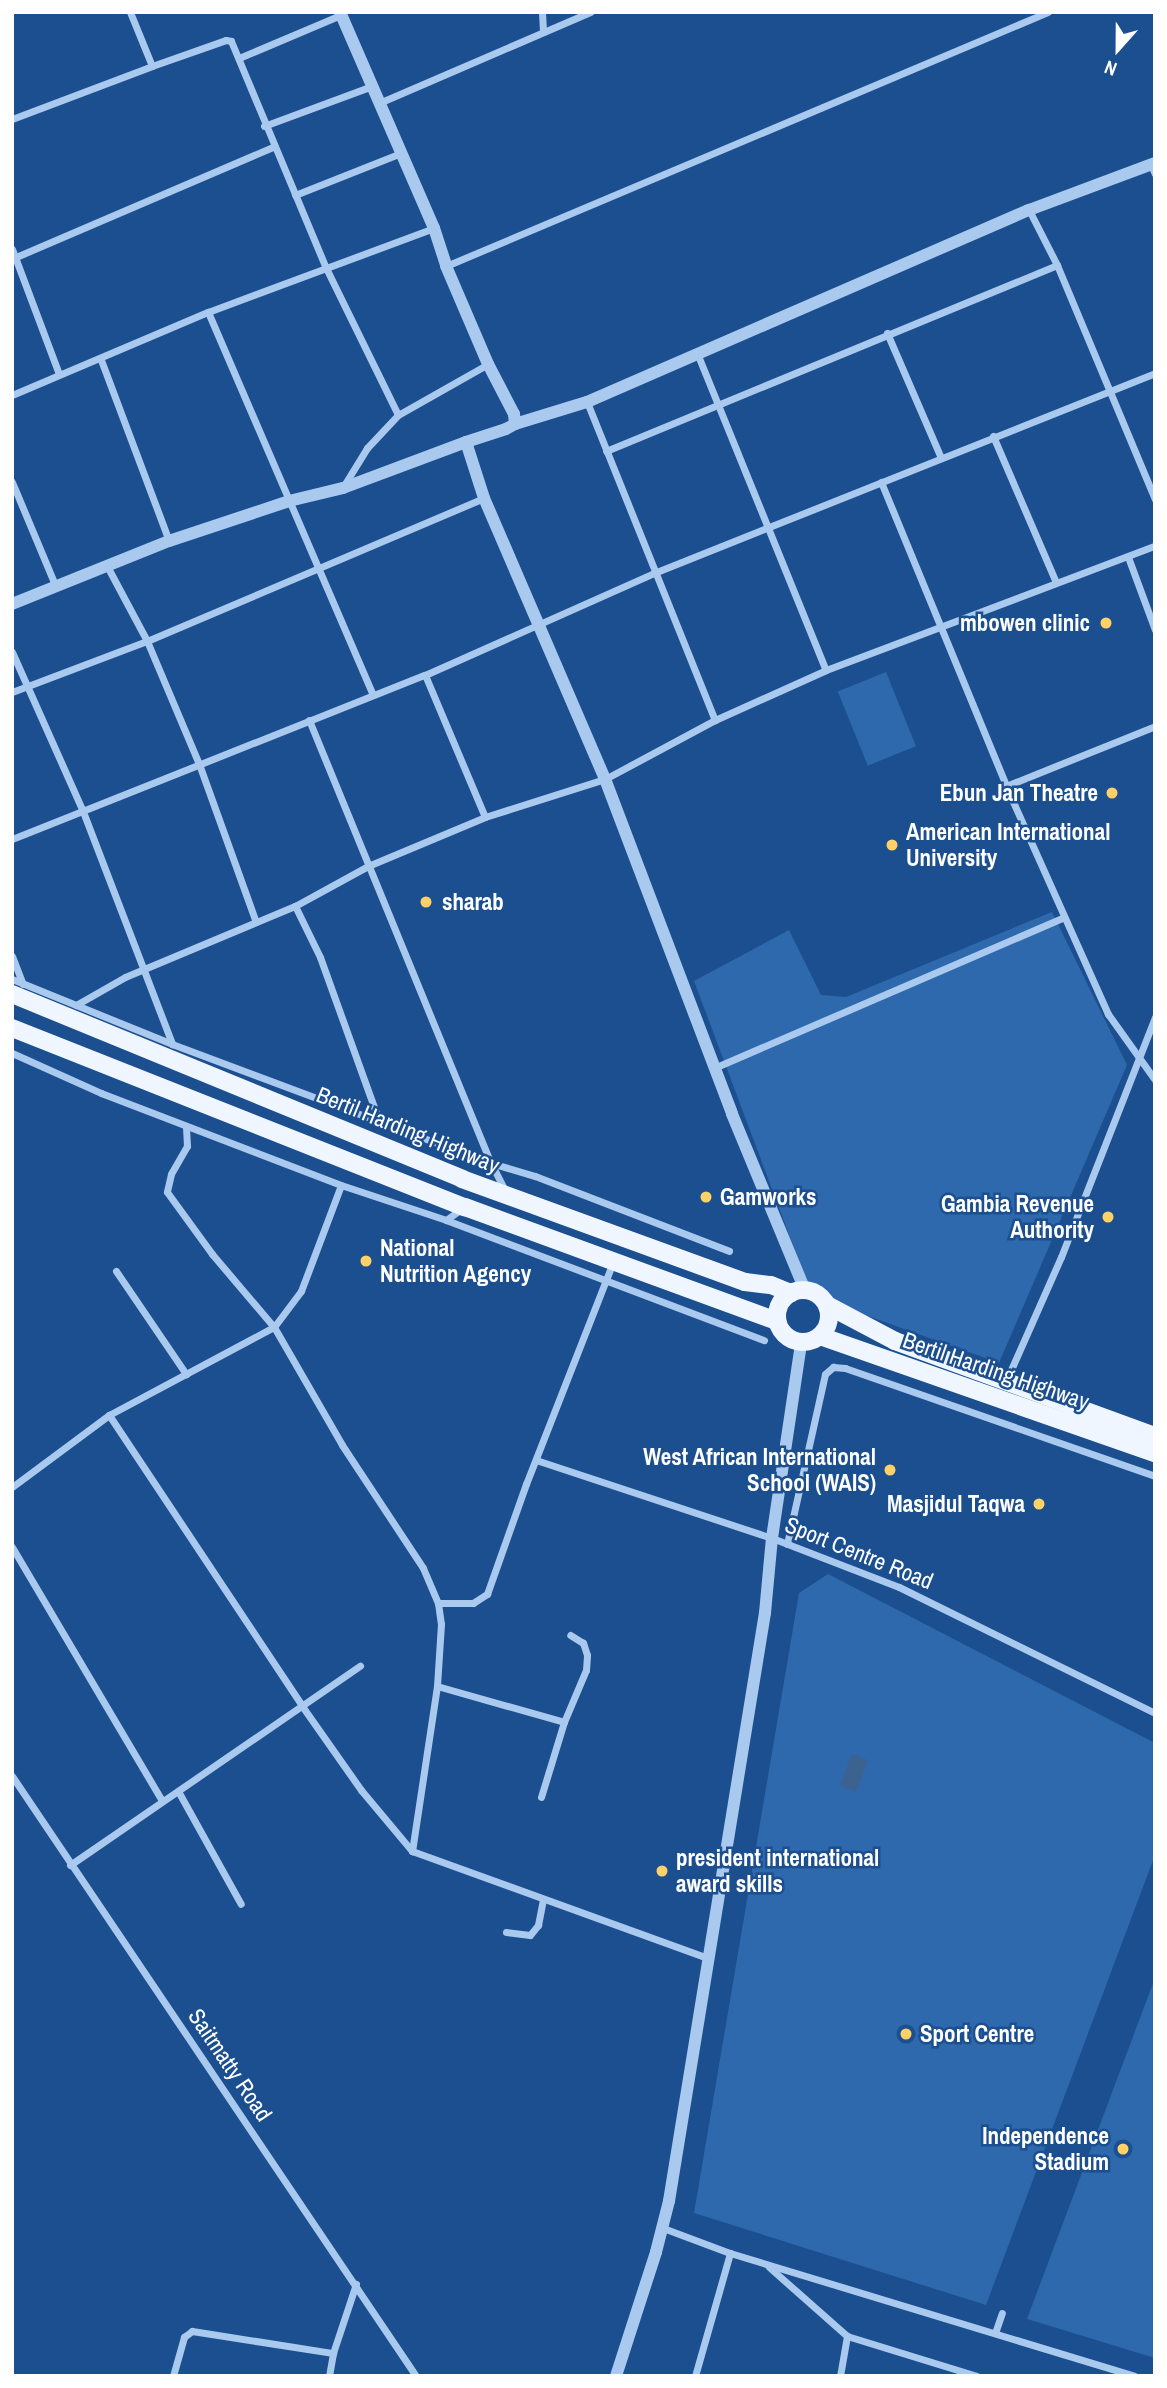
<!DOCTYPE html>
<html>
<head>
<meta charset="utf-8">
<style>
  body { margin:0 }
  #map { position:relative; width:1167px; height:2388px; overflow:hidden; background:#1b4f8f; font-family:"Archivo Narrow",sans-serif }
  div>[style] { position:absolute }
  .green>* { inset:0; background:#2e69ad; transform-origin:0 0 }
  .water>* { inset:0; background:#3c6290; transform-origin:0 0 }
  .minor>* { height:7px; margin:-3.5px; padding:0 3.5px; transform-origin:3.5px; border-radius:3.5px; background:#a9c9ee }
  .tertiary>* { height:12px; margin:-6px; padding:0 6px; transform-origin:6px; border-radius:6px; background:#a9c9ee }
  .primary>* { height:18px; margin:-9px; padding:0 9px; transform-origin:9px; border-radius:9px; background:#f0f6ff }
  .primary>.ring { margin:-9px; padding:0; box-sizing:content-box; background:none; border:18px solid #f0f6ff; border-radius:50% }
  .dots>* { width:19px; height:19px; translate:-50% -50%; box-sizing:border-box; border:4px solid #1b4f8f; border-radius:50% }
  span { translate:-50% -50%; white-space:nowrap; text-align:center; line-height:1.15; -webkit-text-stroke:5px #1b4f8f; paint-order:stroke }
  .poi-label { font-size:23px; color:#fff; font-weight:700 }
  .right { translate:-100% -50%; text-align:right }
  .left { translate:0 -50%; text-align:left }
  .street-label { font-size:23px; color:#fff }
  .frame { position:absolute; inset:0; border:14px solid #fff; pointer-events:none }
  .north { position:absolute; left:1083px; top:14px; width:70px; height:70px; -webkit-text-stroke:5px #1b4f8f; paint-order:stroke; rotate:201deg; font-size:19px; font-weight:700; line-height:28px; text-align:center; color:#fff }
  .north::after { content:''; display:block; margin:auto; width:24px; height:32px; background:#fff; clip-path:polygon(50% 0,100% 100%,50% 72%,0 100%) }
</style>
</head>
<body>
<div id="map">
  <div class="green">
    <i style="left:886px;top:672px;width:80px;height:52px;rotate:68deg"></i>
    <i style="clip-path:polygon(1052px 912px,1127px 1065px,999px 1363px,812px 1296px,694px 981px,789px 930px,821px 995px,846px 997px)"></i>
    <i style="clip-path:polygon(828px 1574px,1155px 1743px,1155px 1855px,986px 2305px,694px 2213px,799px 1593px)"></i>
    <i style="clip-path:polygon(1155px 1978px,1155px 2358px,1027px 2319px)"></i>
  </div>
  <div class="water">
    <i style="left:852px;top:1754px;width:17px;height:34px;rotate:21deg"></i>
  </div>
  <div class="minor">
    <i style="left:130px;top:12px;width:58px;rotate:67.8deg"></i>
    <i style="left:542px;top:12px;width:20px;rotate:87deg"></i>
    <i style="left:239px;top:58px;width:111px;rotate:-22.9deg"></i>
    <i style="left:379px;top:103px;width:230px;rotate:-23.3deg"></i>
    <i style="left:12px;top:119px;width:150px;rotate:-20.7deg"></i>
    <i style="left:152px;top:66px;width:78px;rotate:-19.4deg"></i>
    <i style="left:226px;top:40px;width:5px;rotate:11deg"></i>
    <i style="left:231px;top:41px;width:248px;rotate:67.3deg"></i>
    <i style="left:327px;top:270px;width:161px;rotate:63.9deg"></i>
    <i style="left:264px;top:126px;width:115px;rotate:-20.3deg"></i>
    <i style="left:1151px;top:165px;width:10px;rotate:66deg"></i>
    <i style="left:295px;top:195px;width:114px;rotate:-21.6deg"></i>
    <i style="left:1029px;top:210px;width:62px;rotate:63deg"></i>
    <i style="left:1057px;top:265px;width:254px;rotate:67.3deg"></i>
    <i style="left:12px;top:249px;width:134px;rotate:69.4deg"></i>
    <i style="left:16px;top:257px;width:280px;rotate:-23.2deg"></i>
    <i style="left:446px;top:266px;width:653px;rotate:-22.88deg"></i>
    <i style="left:208px;top:312px;width:415px;rotate:66.7deg"></i>
    <i style="left:887px;top:333px;width:136px;rotate:66.6deg"></i>
    <i style="left:697px;top:353px;width:342px;rotate:67.9deg"></i>
    <i style="left:101px;top:360px;width:193px;rotate:69.4deg"></i>
    <i style="left:12px;top:395px;width:213px;rotate:-23deg"></i>
    <i style="left:208px;top:312px;width:241px;rotate:-20.4deg"></i>
    <i style="left:587px;top:402px;width:343px;rotate:68.1deg"></i>
    <i style="left:993px;top:436px;width:159px;rotate:66.7deg"></i>
    <i style="left:606px;top:451px;width:488px;rotate:-22.4deg"></i>
    <i style="left:12px;top:482px;width:114px;rotate:67.3deg"></i>
    <i style="left:881px;top:482px;width:329px;rotate:67.6deg"></i>
    <i style="left:1006px;top:786px;width:250px;rotate:65.9deg"></i>
    <i style="left:1108px;top:1014px;width:81px;rotate:54.5deg"></i>
    <i style="left:343px;top:487px;width:46px;rotate:-58.4deg"></i>
    <i style="left:367px;top:448px;width:45px;rotate:-46.8deg"></i>
    <i style="left:398px;top:415px;width:103px;rotate:-29.5deg"></i>
    <i style="left:1128px;top:557px;width:78px;rotate:69.7deg"></i>
    <i style="left:107px;top:566px;width:85px;rotate:61.9deg"></i>
    <i style="left:147px;top:641px;width:134px;rotate:67.1deg"></i>
    <i style="left:199px;top:764px;width:168px;rotate:70.2deg"></i>
    <i style="left:12px;top:652px;width:172px;rotate:66deg"></i>
    <i style="left:82px;top:809px;width:252px;rotate:69deg"></i>
    <i style="left:425px;top:675px;width:154px;rotate:67.1deg"></i>
    <i style="left:12px;top:692px;width:144px;rotate:-20.7deg"></i>
    <i style="left:147px;top:641px;width:366px;rotate:-23deg"></i>
    <i style="left:309px;top:720px;width:479px;rotate:67.7deg"></i>
    <i style="left:491px;top:1163px;width:34px;rotate:63deg"></i>
    <i style="left:1006px;top:786px;width:161px;rotate:-21.9deg"></i>
    <i style="left:12px;top:839px;width:444px;rotate:-21.7deg"></i>
    <i style="left:425px;top:675px;width:251px;rotate:-24deg"></i>
    <i style="left:654px;top:573px;width:539px;rotate:-21.76deg"></i>
    <i style="left:12px;top:956px;width:30px;rotate:69deg"></i>
    <i style="left:12px;top:979px;width:173px;rotate:22.1deg"></i>
    <i style="left:172px;top:1044px;width:340px;rotate:20.5deg"></i>
    <i style="left:491px;top:1163px;width:46px;rotate:16.5deg"></i>
    <i style="left:535px;top:1176px;width:208px;rotate:21.1deg"></i>
    <i style="left:76px;top:1005px;width:56px;rotate:-29.7deg"></i>
    <i style="left:125px;top:977px;width:184px;rotate:-22.7deg"></i>
    <i style="left:12px;top:1053px;width:98px;rotate:24.2deg"></i>
    <i style="left:101px;top:1093px;width:257px;rotate:21deg"></i>
    <i style="left:341px;top:1185px;width:111px;rotate:18.4deg"></i>
    <i style="left:446px;top:1220px;width:22px;rotate:-36deg"></i>
    <i style="left:714px;top:1068px;width:381px;rotate:-23.3deg"></i>
    <i style="left:379px;top:1121px;width:174px;rotate:-109.8deg"></i>
    <i style="left:320px;top:957px;width:57px;rotate:-116.1deg"></i>
    <i style="left:295px;top:906px;width:83px;rotate:-28.7deg"></i>
    <i style="left:368px;top:866px;width:127px;rotate:-22.7deg"></i>
    <i style="left:485px;top:817px;width:126px;rotate:-17.6deg"></i>
    <i style="left:605px;top:779px;width:125px;rotate:-28.2deg"></i>
    <i style="left:715px;top:720px;width:122px;rotate:-24.2deg"></i>
    <i style="left:826px;top:670px;width:352px;rotate:-20.7deg"></i>
    <i style="left:186px;top:1127px;width:19px;rotate:87deg"></i>
    <i style="left:187px;top:1146px;width:32px;rotate:120deg"></i>
    <i style="left:171px;top:1174px;width:18px;rotate:103deg"></i>
    <i style="left:167px;top:1192px;width:77px;rotate:54deg"></i>
    <i style="left:212px;top:1254px;width:96px;rotate:49.7deg"></i>
    <i style="left:274px;top:1327px;width:136px;rotate:60deg"></i>
    <i style="left:342px;top:1445px;width:147px;rotate:56.6deg"></i>
    <i style="left:423px;top:1568px;width:38px;rotate:67deg"></i>
    <i style="left:438px;top:1603px;width:21px;rotate:82deg"></i>
    <i style="left:441px;top:1624px;width:62px;rotate:93.7deg"></i>
    <i style="left:437px;top:1686px;width:167px;rotate:98.6deg"></i>
    <i style="left:446px;top:1220px;width:340px;rotate:20.7deg"></i>
    <i style="left:116px;top:1271px;width:125px;rotate:55.8deg"></i>
    <i style="left:1006px;top:1381px;width:136px;rotate:-66.1deg"></i>
    <i style="left:1061px;top:1257px;width:258px;rotate:-68.6deg"></i>
    <i style="left:109px;top:1415px;width:349px;rotate:56.4deg"></i>
    <i style="left:302px;top:1706px;width:103px;rotate:54.9deg"></i>
    <i style="left:361px;top:1790px;width:80px;rotate:50.1deg"></i>
    <i style="left:412px;top:1851px;width:317px;rotate:19.9deg"></i>
    <i style="left:536px;top:1460px;width:249px;rotate:18.3deg"></i>
    <i style="left:772px;top:1538px;width:136px;rotate:21.1deg"></i>
    <i style="left:899px;top:1587px;width:285px;rotate:26.2deg"></i>
    <i style="left:12px;top:1487px;width:121px;rotate:-36.6deg"></i>
    <i style="left:109px;top:1415px;width:187px;rotate:-28.1deg"></i>
    <i style="left:274px;top:1327px;width:45px;rotate:-53.1deg"></i>
    <i style="left:301px;top:1291px;width:113px;rotate:-69.3deg"></i>
    <i style="left:787px;top:1544px;width:174px;rotate:-77.4deg"></i>
    <i style="left:825px;top:1374px;width:11px;rotate:-41deg"></i>
    <i style="left:833px;top:1367px;width:12px;rotate:5deg"></i>
    <i style="left:845px;top:1368px;width:328px;rotate:19.2deg"></i>
    <i style="left:12px;top:1547px;width:295px;rotate:59.4deg"></i>
    <i style="left:438px;top:1603px;width:35px"></i>
    <i style="left:473px;top:1603px;width:17px;rotate:-33deg"></i>
    <i style="left:487px;top:1594px;width:117px;rotate:-70.5deg"></i>
    <i style="left:526px;top:1484px;width:238px;rotate:-68.6deg"></i>
    <i style="left:437px;top:1686px;width:132px;rotate:15.8deg"></i>
    <i style="left:564px;top:1722px;width:56px;rotate:-67.1deg"></i>
    <i style="left:586px;top:1670px;width:15px;rotate:-86deg"></i>
    <i style="left:587px;top:1655px;width:13px;rotate:-108deg"></i>
    <i style="left:583px;top:1643px;width:15px;rotate:-148deg"></i>
    <i style="left:12px;top:1776px;width:723px;rotate:56.05deg"></i>
    <i style="left:178px;top:1791px;width:129px;rotate:60.9deg"></i>
    <i style="left:541px;top:1797px;width:78px;rotate:-73deg"></i>
    <i style="left:70px;top:1865px;width:352px;rotate:-34.5deg"></i>
    <i style="left:506px;top:1932px;width:24px;rotate:7deg"></i>
    <i style="left:530px;top:1935px;width:13px;rotate:-51deg"></i>
    <i style="left:538px;top:1925px;width:26px;rotate:-79deg"></i>
    <i style="left:663px;top:2228px;width:72px;rotate:20.5deg"></i>
    <i style="left:730px;top:2253px;width:422px;rotate:16.9deg"></i>
    <i style="left:769px;top:2267px;width:104px;rotate:41.5deg"></i>
    <i style="left:847px;top:2336px;width:136px;rotate:17.1deg"></i>
    <i style="left:995px;top:2333px;width:21px;rotate:-71deg"></i>
    <i style="left:173px;top:2376px;width:41px;rotate:-74.2deg"></i>
    <i style="left:184px;top:2337px;width:10px;rotate:-37deg"></i>
    <i style="left:192px;top:2331px;width:143px;rotate:8.9deg"></i>
    <i style="left:329px;top:2376px;width:23px;rotate:-80deg"></i>
    <i style="left:333px;top:2353px;width:73px;rotate:-71.6deg"></i>
    <i style="left:695px;top:2376px;width:128px;rotate:-74.1deg"></i>
    <i style="left:840px;top:2376px;width:41px;rotate:-80.1deg"></i>
  </div>
  <div class="tertiary">
    <i style="left:340px;top:12px;width:236px;rotate:66.5deg"></i>
    <i style="left:434px;top:228px;width:40px;rotate:72deg"></i>
    <i style="left:446px;top:266px;width:107px;rotate:66.8deg"></i>
    <i style="left:488px;top:364px;width:56px;rotate:62.5deg"></i>
    <i style="left:514px;top:414px;width:10px;rotate:84deg"></i>
    <i style="left:515px;top:424px;width:10px;rotate:151deg"></i>
    <i style="left:506px;top:429px;width:42px;rotate:162deg"></i>
    <i style="left:466px;top:442px;width:59px;rotate:72.2deg"></i>
    <i style="left:484px;top:498px;width:306px;rotate:66.7deg"></i>
    <i style="left:605px;top:779px;width:358px;rotate:69.2deg"></i>
    <i style="left:732px;top:1114px;width:191px;rotate:67.5deg"></i>
    <i style="left:515px;top:424px;width:75px;rotate:-17deg"></i>
    <i style="left:587px;top:402px;width:482px;rotate:-23.5deg"></i>
    <i style="left:1029px;top:210px;width:134px;rotate:-20.5deg"></i>
    <i style="left:12px;top:604px;width:169px;rotate:-21.9deg"></i>
    <i style="left:169px;top:541px;width:126px;rotate:-18.4deg"></i>
    <i style="left:289px;top:501px;width:56px;rotate:-13.5deg"></i>
    <i style="left:343px;top:488px;width:131px;rotate:-20.5deg"></i>
    <i style="left:616px;top:2376px;width:130px;rotate:-72.1deg"></i>
    <i style="left:656px;top:2252px;width:53px;rotate:-75.7deg"></i>
    <i style="left:669px;top:2201px;width:596px;rotate:-80.73deg"></i>
    <i style="left:765px;top:1613px;width:75px;rotate:-84.7deg"></i>
    <i style="left:772px;top:1538px;width:197px;rotate:-81.5deg"></i>
  </div>
  <div class="primary">
    <i style="left:12px;top:994px;width:487px;rotate:22.3deg"></i>
    <i style="left:462px;top:1179px;width:301px;rotate:20deg"></i>
    <i style="left:745px;top:1282px;width:26px;rotate:7deg"></i>
    <i style="left:771px;top:1285px;width:22px;rotate:22deg"></i>
    <i style="left:12px;top:1028px;width:487px;rotate:21.6deg"></i>
    <i style="left:465px;top:1207px;width:332px;rotate:20.1deg"></i>
    <i class="ring" style="left:777px;top:1290px;width:34px;height:34px"></i>
    <i style="left:827px;top:1305px;width:77px;rotate:27.9deg"></i>
    <i style="left:895px;top:1341px;width:277px;rotate:20.1deg"></i>
    <i style="left:820px;top:1336px;width:355px;rotate:19.3deg"></i>
  </div>
  <div class="dots">
    <i style="left:1106px;top:623px;background:#ffd166"></i>
    <i style="left:1112px;top:793px;background:#ffd166"></i>
    <i style="left:892px;top:845px;background:#ffd166"></i>
    <i style="left:426px;top:902px;background:#ffd166"></i>
    <i style="left:706px;top:1197px;background:#ffd166"></i>
    <i style="left:1108px;top:1217px;background:#ffd166"></i>
    <i style="left:366px;top:1261px;background:#ffd166"></i>
    <i style="left:890px;top:1470px;background:#ffd166"></i>
    <i style="left:1039px;top:1504px;background:#ffd166"></i>
    <i style="left:662px;top:1871px;background:#ffd166"></i>
    <i style="left:906px;top:2034px;background:#ffd166"></i>
    <i style="left:1123px;top:2149px;background:#ffd166"></i>
  </div>
  <div class="poi-label">
    <span class="right" style="left:1090px;top:623px">mbowen clinic</span>
    <span class="right" style="left:1098px;top:793px">Ebun Jan Theatre</span>
    <span class="left" style="left:906px;top:845px">American International<br>University</span>
    <span class="left" style="left:442px;top:902px">sharab</span>
    <span class="left" style="left:720px;top:1197px">Gamworks</span>
    <span class="right" style="left:1094px;top:1217px">Gambia Revenue<br>Authority</span>
    <span class="left" style="left:380px;top:1261px">National<br>Nutrition Agency</span>
    <span class="right" style="left:876px;top:1470px">West African International<br>School (WAIS)</span>
    <span class="right" style="left:1025px;top:1504px">Masjidul Taqwa</span>
    <span class="left" style="left:676px;top:1871px">president international<br>award skills</span>
    <span class="left" style="left:920px;top:2034px">Sport Centre</span>
    <span class="right" style="left:1109px;top:2149px">Independence<br>Stadium</span>
  </div>
  <div class="street-label">
    <span style="left:408px;top:1130px;rotate:22deg">Bertil Harding Highway</span>
    <span style="left:996px;top:1371px;rotate:19deg">Bertil Harding Highway</span>
    <span style="left:859px;top:1553px;rotate:22deg">Sport Centre Road</span>
    <span style="left:230px;top:2065px;rotate:56deg">Saitmatty Road</span>
  </div>
  <div class="frame"></div>
  <div class="north">N</div>
</div>
</body>
</html>
